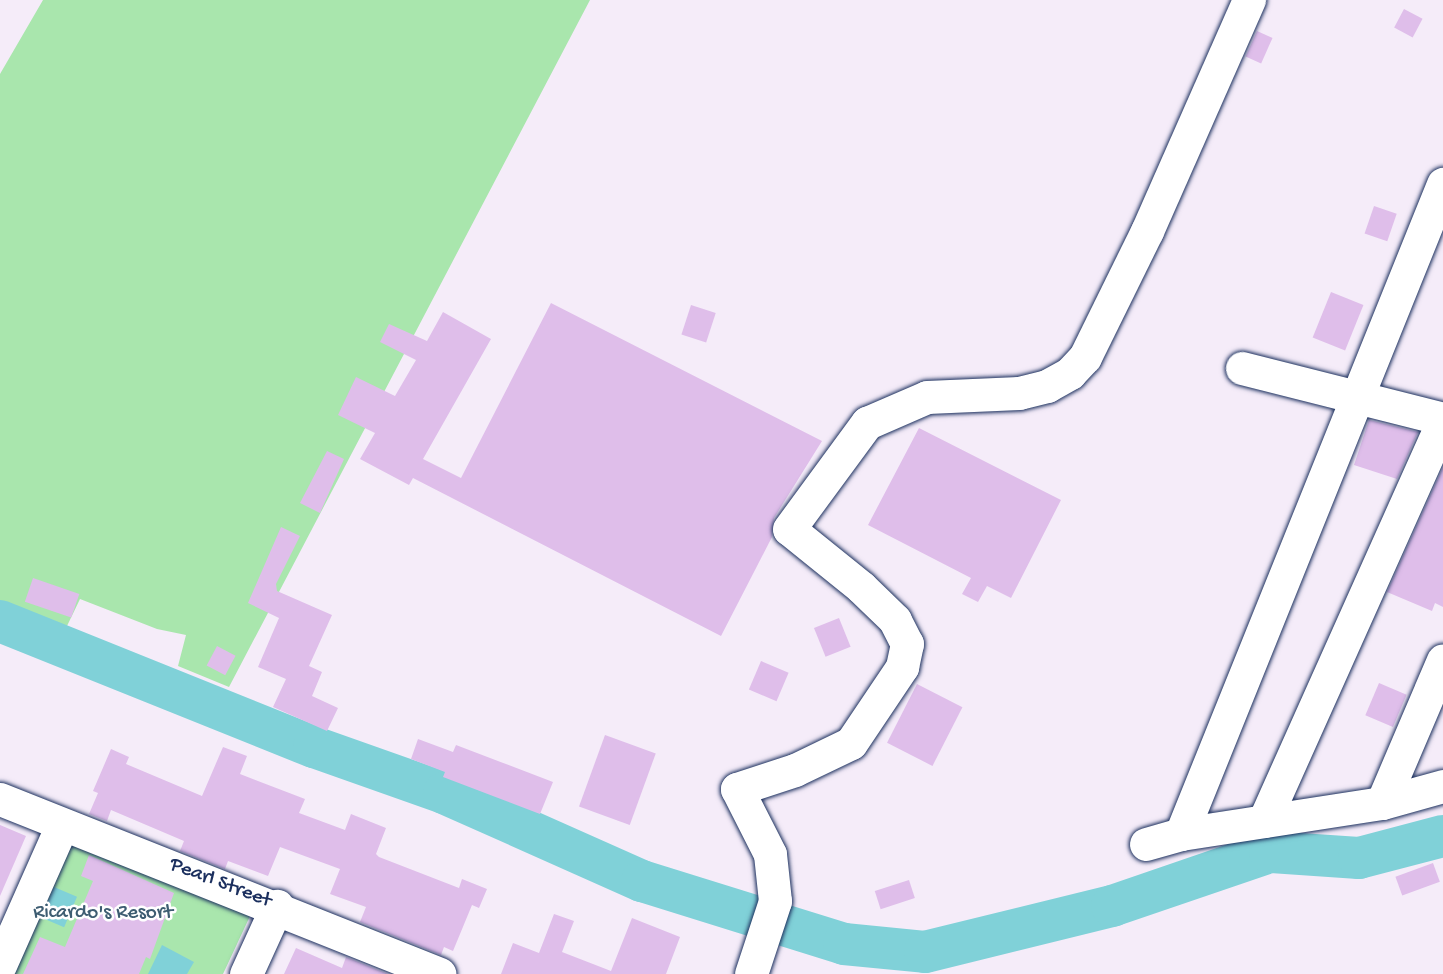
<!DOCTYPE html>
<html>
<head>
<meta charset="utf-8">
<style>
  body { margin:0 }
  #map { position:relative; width:1443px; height:974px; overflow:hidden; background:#f5ecf9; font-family:"Gochi Hand",sans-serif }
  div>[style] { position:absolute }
  .green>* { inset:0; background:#a9e6ad }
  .water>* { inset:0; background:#80d1d8; transform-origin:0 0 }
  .river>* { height:42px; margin:-21px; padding:0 21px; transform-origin:21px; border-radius:21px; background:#80d1d8 }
  .building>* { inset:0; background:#dfbeea; transform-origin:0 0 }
  .roads { filter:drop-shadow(0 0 2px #1b2f5e) drop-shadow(0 0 2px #1b2f5e) }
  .minor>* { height:33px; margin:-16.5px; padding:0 16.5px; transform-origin:16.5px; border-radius:16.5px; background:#fff }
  span { translate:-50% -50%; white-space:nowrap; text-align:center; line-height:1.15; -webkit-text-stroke:5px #fff; paint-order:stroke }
  .street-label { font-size:21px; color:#1b2f5e }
  .park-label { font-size:21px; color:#3e5d72 }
</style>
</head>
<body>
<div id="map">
  <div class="green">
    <i style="clip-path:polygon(43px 0,590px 0,229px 687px,178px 666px,186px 635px,157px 629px,80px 599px,67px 626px,0 604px,0 74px)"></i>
    <i style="clip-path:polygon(73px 836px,251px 914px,223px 974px,11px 974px)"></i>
  </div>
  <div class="water">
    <i style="left:54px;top:887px;width:25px;height:33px;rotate:23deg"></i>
    <i style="clip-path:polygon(162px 945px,194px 962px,187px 974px,148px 974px)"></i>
  </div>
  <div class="river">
    <i style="left:0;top:621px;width:338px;rotate:21.9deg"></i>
    <i style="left:314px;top:747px;width:138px;rotate:19.5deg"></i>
    <i style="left:444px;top:793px;width:217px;rotate:24deg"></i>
    <i style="left:642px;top:881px;width:212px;rotate:17.3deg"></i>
    <i style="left:844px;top:944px;width:81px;rotate:5.6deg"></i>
    <i style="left:925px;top:952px;width:193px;rotate:-13.8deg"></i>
    <i style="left:1112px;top:906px;width:167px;rotate:-18.9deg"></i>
    <i style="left:1270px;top:852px;width:89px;rotate:3.9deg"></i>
    <i style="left:1359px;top:858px;width:87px;rotate:-14.7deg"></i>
  </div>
  <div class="building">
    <i style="left:1404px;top:9px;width:21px;height:21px;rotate:28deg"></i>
    <i style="left:1257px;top:31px;width:17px;height:28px;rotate:24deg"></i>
    <i style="left:1374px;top:206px;width:24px;height:29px;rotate:19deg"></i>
    <i style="left:1331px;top:292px;width:35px;height:49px;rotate:22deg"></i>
    <i style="clip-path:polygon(551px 303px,822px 441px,774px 518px,772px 537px,721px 636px,413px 478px,409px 485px,360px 459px,375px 433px,338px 415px,356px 377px,395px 396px,416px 360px,380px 342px,389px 324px,427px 341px,443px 312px,491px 339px,423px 459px,461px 478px)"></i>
    <i style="left:691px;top:305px;width:26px;height:31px;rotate:18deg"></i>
    <i style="clip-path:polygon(1369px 420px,1418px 432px,1397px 479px,1354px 465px)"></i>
    <i style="clip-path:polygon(919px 428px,1061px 500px,1011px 598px,987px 586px,978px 602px,962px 594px,971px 578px,868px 525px)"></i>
    <i style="clip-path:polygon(327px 451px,344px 459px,320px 513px,300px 503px)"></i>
    <i style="clip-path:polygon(1443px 467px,1443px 607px,1435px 603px,1432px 611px,1387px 592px)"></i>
    <i style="clip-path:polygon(281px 527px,300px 536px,276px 584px,277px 591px,332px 615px,309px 666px,322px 672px,312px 696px,338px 708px,327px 731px,273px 707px,286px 679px,258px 667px,279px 618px,248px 603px)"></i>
    <i style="left:33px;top:578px;width:49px;height:25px;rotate:19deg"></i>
    <i style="left:839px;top:618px;width:31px;height:27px;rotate:68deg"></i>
    <i style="left:217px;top:646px;width:21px;height:22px;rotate:28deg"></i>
    <i style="left:761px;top:661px;width:30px;height:31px;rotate:23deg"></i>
    <i style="left:1379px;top:683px;width:30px;height:35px;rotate:23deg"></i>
    <i style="left:917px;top:684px;width:51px;height:66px;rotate:27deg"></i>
    <i style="left:605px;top:735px;width:54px;height:76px;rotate:20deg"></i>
    <i style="clip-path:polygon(418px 739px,453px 752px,456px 745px,553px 782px,540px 814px,443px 777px,445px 772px,411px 759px)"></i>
    <i style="clip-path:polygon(223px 747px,247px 756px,240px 774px,305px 799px,299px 813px,345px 830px,351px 814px,386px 828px,376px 854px,379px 857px,459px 888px,462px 879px,487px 889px,479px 908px,472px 905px,453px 951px,444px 947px,441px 955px,360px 922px,366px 907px,330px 894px,340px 869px,280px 847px,268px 876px,228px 861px,225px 869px,180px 851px,184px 841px,111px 810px,107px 821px,89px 814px,98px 793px,93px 791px,111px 749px,129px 757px,126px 764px,202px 796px)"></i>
    <i style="clip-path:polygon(0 825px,26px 836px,0 896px)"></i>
    <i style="clip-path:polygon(89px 855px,174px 893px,150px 959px,146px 957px,139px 974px,23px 974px,40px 937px,65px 947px,93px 881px,81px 876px)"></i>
    <i style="left:1433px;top:863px;width:20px;height:40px;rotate:70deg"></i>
    <i style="left:909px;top:880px;width:19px;height:36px;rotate:72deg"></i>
    <i style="clip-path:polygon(554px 914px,574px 921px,562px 952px,611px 971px,632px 918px,680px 937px,666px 974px,501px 974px,513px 943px,539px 953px)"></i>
    <i style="clip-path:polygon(296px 948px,342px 968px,346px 957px,388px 974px,284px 974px)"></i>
  </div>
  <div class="roads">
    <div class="minor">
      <i style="left:1242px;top:368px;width:207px;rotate:14.2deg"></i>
      <i style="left:0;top:799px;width:473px;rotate:21.7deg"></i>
      <i style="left:1382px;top:803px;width:155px;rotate:-66.9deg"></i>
      <i style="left:1264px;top:821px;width:438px;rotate:-65.9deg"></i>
      <i style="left:1181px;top:834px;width:701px;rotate:-68.05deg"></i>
      <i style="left:1146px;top:844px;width:36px;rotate:-16deg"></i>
      <i style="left:1181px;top:834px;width:203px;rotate:-8.8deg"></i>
      <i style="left:1382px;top:803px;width:63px;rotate:-15.6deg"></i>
      <i style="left:0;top:965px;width:153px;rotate:-66.1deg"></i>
      <i style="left:246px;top:974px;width:75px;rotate:-65.5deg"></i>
      <i style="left:751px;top:974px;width:77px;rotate:-71.8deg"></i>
      <i style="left:775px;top:901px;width:47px;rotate:-96.1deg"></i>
      <i style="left:770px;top:854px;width:73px;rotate:-116.9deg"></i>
      <i style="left:737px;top:789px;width:61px;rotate:-18.1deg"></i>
      <i style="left:795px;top:770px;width:62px;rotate:-25.7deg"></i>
      <i style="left:851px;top:743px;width:92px;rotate:-56.1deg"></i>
      <i style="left:902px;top:667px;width:24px;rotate:-78deg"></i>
      <i style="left:907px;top:644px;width:27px;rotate:-117deg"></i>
      <i style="left:895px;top:620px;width:47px;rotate:-135.9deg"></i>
      <i style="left:861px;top:587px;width:92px;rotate:-141.1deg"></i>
      <i style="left:789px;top:529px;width:132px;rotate:-53.7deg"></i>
      <i style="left:867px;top:423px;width:65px;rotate:-23.4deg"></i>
      <i style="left:927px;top:397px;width:92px;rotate:-2.5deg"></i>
      <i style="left:1019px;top:393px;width:29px;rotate:-14deg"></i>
      <i style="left:1047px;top:386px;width:26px;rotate:-29deg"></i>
      <i style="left:1070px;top:373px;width:22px;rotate:-47deg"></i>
      <i style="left:1085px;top:357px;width:140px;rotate:-63.8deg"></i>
      <i style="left:1147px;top:231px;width:253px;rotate:-66.2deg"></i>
    </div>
  </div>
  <div class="street-label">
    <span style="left:220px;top:884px;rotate:21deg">Pearl Street</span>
  </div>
  <div class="park-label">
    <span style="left:103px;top:914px">Ricardo's Resort</span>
  </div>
</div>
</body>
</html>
